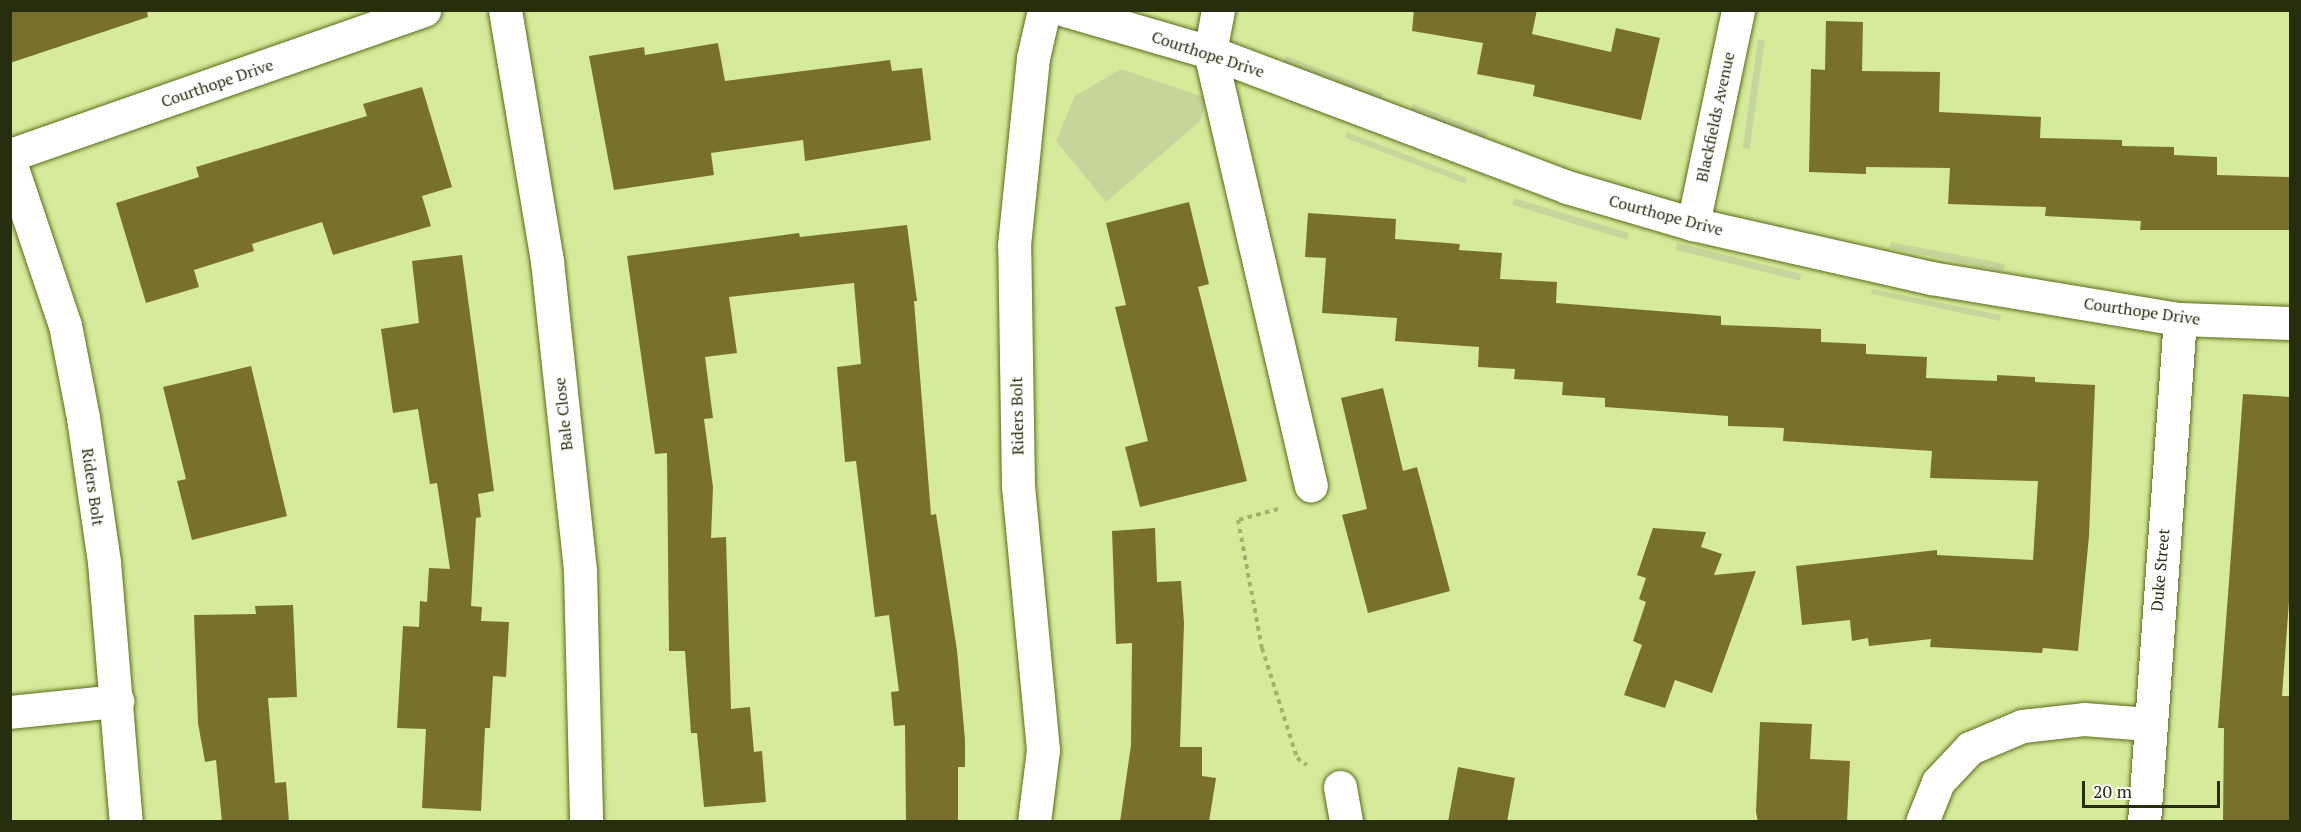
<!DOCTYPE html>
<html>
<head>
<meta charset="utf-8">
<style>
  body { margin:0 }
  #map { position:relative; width:2301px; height:832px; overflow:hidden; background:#d5eb9a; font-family:"PT Serif",serif }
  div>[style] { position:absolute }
  .green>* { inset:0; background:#c5d59b; transform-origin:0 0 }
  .building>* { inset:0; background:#7a702d }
  .path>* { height:4px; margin-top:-2px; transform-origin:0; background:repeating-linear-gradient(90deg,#a0b16f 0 4.5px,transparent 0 9px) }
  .roads { filter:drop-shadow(0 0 2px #5a6c1a) drop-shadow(0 0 2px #5a6c1a) }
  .minor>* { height:33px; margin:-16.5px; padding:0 16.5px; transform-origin:16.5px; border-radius:16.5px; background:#fff }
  span { translate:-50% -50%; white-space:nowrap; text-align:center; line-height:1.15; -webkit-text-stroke:6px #fff; paint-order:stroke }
  .street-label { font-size:16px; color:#272e0d }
  .frame { position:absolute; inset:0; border:12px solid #272e0d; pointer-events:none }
  .scale { position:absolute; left:2082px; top:781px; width:138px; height:27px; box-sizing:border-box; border:3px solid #272e0d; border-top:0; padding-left:8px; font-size:18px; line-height:21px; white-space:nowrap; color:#272e0d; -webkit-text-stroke:4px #fff; paint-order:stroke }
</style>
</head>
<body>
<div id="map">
  <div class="green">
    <i style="left:1758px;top:39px;width:7px;height:110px;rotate:8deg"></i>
    <i style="left:1286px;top:56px;width:104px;height:6px;rotate:21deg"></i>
    <i style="clip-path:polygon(1121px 69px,1204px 97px,1204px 108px,1200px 121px,1106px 202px,1056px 141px,1075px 96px)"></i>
    <i style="left:1413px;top:104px;width:80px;height:6px;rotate:21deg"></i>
    <i style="left:1347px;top:132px;width:129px;height:6px;rotate:21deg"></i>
    <i style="left:1514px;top:198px;width:120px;height:7px;rotate:17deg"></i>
    <i style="clip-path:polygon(1891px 242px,2005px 264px,2003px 271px,1889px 248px)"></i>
    <i style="left:1677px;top:243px;width:128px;height:7px;rotate:14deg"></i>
    <i style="clip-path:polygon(1872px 289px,2001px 315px,2000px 321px,1871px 294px)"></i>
  </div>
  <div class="building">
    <i style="clip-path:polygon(10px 10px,147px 10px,148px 17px,10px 63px)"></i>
    <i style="clip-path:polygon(1414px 10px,1537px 10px,1532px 34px,1611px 52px,1616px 28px,1660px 38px,1641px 120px,1533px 96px,1535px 85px,1477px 74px,1483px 43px,1412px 31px)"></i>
    <i style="clip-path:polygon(1826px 21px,1863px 22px,1862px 71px,1940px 72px,1939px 112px,2041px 117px,2040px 138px,2122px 140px,2122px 146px,2174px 147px,2174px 155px,2217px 157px,2217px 175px,2290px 177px,2290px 230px,2140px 230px,2141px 221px,2045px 216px,2046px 207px,1948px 204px,1950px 168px,1866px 167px,1866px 174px,1809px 172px,1811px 69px,1825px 70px)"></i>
    <i style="clip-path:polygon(718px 43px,725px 81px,890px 60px,892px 71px,922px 68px,931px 140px,805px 161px,803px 140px,711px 153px,714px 175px,614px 190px,589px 56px,644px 47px,645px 55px)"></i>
    <i style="clip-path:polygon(422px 87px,452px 187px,422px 196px,431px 226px,333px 255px,322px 222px,252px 244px,254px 251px,194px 270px,199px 287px,146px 303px,116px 203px,199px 177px,196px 167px,367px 116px,363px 104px)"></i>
    <i style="clip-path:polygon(1189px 202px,1209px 284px,1198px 287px,1247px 481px,1140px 507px,1125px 447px,1148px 441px,1115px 307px,1126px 305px,1106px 223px)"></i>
    <i style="clip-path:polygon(1308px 213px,1396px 219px,1395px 239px,1460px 244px,1459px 250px,1502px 253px,1500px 279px,1557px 282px,1556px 303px,1721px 316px,1721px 325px,1821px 329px,1821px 342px,1866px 344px,1866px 354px,1927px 357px,1926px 378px,1997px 381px,1997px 375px,2035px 377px,2035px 382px,2095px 385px,2089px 536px,2078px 651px,2043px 648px,2042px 653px,1930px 647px,1931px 639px,1869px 646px,1868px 638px,1852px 641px,1850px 620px,1802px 625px,1796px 566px,1937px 550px,1937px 555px,2033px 560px,2038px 481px,1930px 478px,1932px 451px,1783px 441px,1784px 428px,1728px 426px,1728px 416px,1605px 407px,1605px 398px,1562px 395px,1563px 382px,1514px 379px,1515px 369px,1478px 367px,1479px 347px,1395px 341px,1397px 318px,1322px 313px,1326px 258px,1305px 257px)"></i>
    <i style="clip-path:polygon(907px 225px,917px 301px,914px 301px,931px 515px,936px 514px,957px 650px,965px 740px,965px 767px,958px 767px,958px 822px,906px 822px,905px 725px,894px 726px,891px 692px,899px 691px,889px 615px,875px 617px,856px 461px,845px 462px,837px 367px,861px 364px,854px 283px,729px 297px,737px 353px,705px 357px,713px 418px,704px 419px,713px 487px,711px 538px,726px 537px,731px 709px,750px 707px,754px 752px,762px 751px,766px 802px,704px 807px,697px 733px,691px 733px,685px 651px,669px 651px,667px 453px,655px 454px,627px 256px,799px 233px,800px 237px)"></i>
    <i style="clip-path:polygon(462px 255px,494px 491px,478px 494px,481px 517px,476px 518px,471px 606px,482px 607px,481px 621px,509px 622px,506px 677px,493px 676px,490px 728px,485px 728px,481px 811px,422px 808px,426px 729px,397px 728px,403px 626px,419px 627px,420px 601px,427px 602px,429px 568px,450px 569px,437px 483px,430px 484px,418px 409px,393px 413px,381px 329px,419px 323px,412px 261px)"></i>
    <i style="clip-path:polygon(251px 366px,287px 516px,192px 540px,177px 481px,186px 479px,163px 387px)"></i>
    <i style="clip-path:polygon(1383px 388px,1403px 471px,1417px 467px,1450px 591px,1368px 613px,1342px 515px,1367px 509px,1341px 398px)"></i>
    <i style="clip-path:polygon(2243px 394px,2290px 397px,2290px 588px,2282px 696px,2290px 696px,2290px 822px,2223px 822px,2224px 728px,2218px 728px)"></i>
    <i style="clip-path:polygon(1155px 528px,1157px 582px,1181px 581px,1184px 623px,1180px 747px,1202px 747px,1202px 776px,1216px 778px,1209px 822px,1120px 822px,1131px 745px,1132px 643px,1116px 644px,1112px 531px)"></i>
    <i style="clip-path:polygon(1653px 528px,1706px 532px,1701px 547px,1722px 554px,1714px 575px,1756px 571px,1712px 693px,1675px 680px,1665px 708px,1624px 695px,1642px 645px,1633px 641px,1646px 602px,1639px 599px,1646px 578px,1637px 575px)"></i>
    <i style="clip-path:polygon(293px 605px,297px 697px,268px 698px,275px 783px,286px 782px,289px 822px,222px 822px,216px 760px,205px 762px,198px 723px,194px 615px,256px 614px,255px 606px)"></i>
    <i style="clip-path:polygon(1760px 722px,1812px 724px,1810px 759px,1850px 761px,1847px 822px,1758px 822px,1756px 812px)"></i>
    <i style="clip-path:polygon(1458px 767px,1515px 778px,1507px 822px,1448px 822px)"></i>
  </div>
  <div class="path">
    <i style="left:1278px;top:509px;width:41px;rotate:164.6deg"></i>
    <i style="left:1238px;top:520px;width:130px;rotate:79.4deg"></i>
    <i style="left:1262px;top:648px;width:115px;rotate:72.3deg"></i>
    <i style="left:1297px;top:758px;width:12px;rotate:35deg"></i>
  </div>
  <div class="roads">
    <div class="minor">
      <i style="left:505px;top:10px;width:254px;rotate:80.5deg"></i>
      <i style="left:547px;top:261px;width:312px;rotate:83.9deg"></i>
      <i style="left:580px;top:571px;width:251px;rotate:88.6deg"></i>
      <i style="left:1065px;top:10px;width:151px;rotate:16.2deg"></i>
      <i style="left:1210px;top:52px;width:382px;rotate:20.7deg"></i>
      <i style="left:1567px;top:187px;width:131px;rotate:16.4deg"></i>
      <i style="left:1693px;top:224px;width:244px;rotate:12.8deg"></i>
      <i style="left:1931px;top:278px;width:252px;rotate:9.4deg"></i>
      <i style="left:2180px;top:319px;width:110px;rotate:2.1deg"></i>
      <i style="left:1218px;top:10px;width:43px;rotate:100.8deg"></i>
      <i style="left:1210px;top:52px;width:445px;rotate:76.9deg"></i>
      <i style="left:10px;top:155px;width:439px;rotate:-19.3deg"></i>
      <i style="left:10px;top:162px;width:172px;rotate:71.4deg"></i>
      <i style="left:65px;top:325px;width:95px;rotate:79deg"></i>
      <i style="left:83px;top:418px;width:146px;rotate:81.7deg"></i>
      <i style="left:104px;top:562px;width:261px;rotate:85.2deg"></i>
      <i style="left:1693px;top:224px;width:219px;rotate:-78.1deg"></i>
      <i style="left:10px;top:712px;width:108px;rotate:-5.9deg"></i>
      <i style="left:1340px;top:787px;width:36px;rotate:80deg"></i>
      <i style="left:1034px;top:822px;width:73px;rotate:-82.9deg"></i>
      <i style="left:1043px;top:750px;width:264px;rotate:-95.4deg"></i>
      <i style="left:1018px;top:487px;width:242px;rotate:-90.9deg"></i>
      <i style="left:1014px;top:245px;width:188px;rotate:-84.2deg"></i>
      <i style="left:1033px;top:58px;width:49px;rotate:-77.1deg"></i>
      <i style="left:1922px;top:822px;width:43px;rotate:-68.2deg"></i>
      <i style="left:1938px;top:782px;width:47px;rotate:-46.7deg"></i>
      <i style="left:1970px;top:748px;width:56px;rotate:-22.9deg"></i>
      <i style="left:2022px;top:726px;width:62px;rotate:-6.4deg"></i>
      <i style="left:2084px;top:719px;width:64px;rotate:4.5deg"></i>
      <i style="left:2144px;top:822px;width:504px;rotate:-85.91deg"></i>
    </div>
  </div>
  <div class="street-label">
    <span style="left:1208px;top:54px;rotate:18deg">Courthope Drive</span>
    <span style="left:217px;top:83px;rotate:-19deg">Courthope Drive</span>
    <span style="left:1715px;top:117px;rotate:-78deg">Blackfields Avenue</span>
    <span style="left:1666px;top:215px;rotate:15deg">Courthope Drive</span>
    <span style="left:2142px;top:311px;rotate:8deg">Courthope Drive</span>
    <span style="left:563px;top:414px;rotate:-96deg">Bale Close</span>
    <span style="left:1017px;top:416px;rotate:-91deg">Riders Bolt</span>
    <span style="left:93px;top:487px;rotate:82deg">Riders Bolt</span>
    <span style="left:2160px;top:570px;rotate:-85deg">Duke Street</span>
  </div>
  <div class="frame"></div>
  <div class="scale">20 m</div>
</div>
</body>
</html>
